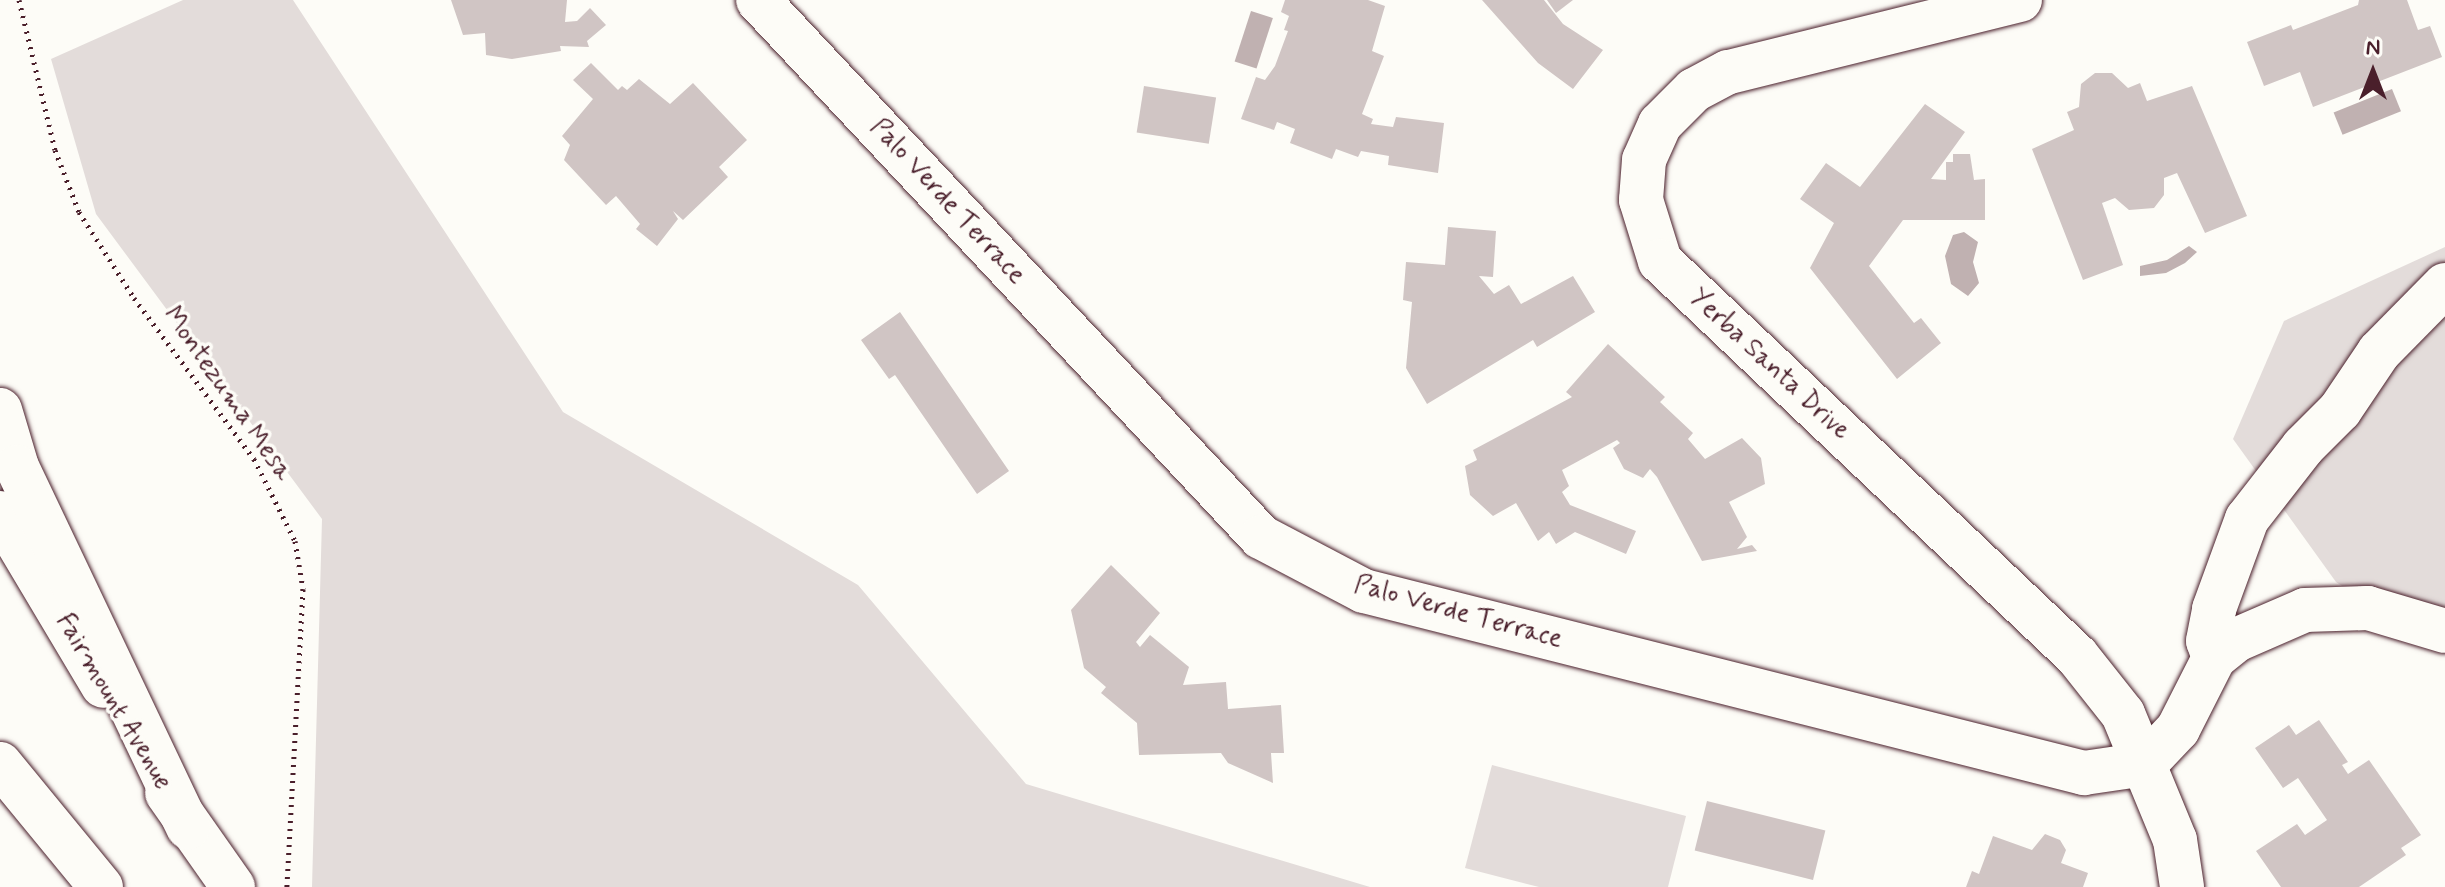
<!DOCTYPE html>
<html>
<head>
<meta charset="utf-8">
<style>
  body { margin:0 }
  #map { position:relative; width:2445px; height:887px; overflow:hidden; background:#fdfcf7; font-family:Mynerve,sans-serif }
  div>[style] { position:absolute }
  .green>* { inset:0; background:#e3dcda }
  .water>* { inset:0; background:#c0b1b1; transform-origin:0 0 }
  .building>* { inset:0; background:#d0c5c4; transform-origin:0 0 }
  .path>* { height:5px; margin-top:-2.5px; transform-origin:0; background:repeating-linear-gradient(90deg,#4a1f2b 0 2px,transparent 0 8px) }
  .roads { filter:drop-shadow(0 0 2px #4a1f2b) drop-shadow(0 0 2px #4a1f2b) }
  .minor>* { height:44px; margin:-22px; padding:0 22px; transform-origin:22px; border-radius:22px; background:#fdfcf7 }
  .major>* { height:44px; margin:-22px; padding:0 22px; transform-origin:22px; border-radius:22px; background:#fdfcf7 }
  .highway>* { height:44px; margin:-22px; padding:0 22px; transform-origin:22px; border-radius:22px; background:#fdfcf7 }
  span { translate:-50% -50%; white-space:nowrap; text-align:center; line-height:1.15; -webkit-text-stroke:7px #fdfcf7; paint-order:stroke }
  .street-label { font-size:26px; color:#4a1f2b }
  .north { position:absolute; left:2333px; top:32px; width:80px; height:80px; -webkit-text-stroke:6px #fdfcf7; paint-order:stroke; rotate:0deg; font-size:22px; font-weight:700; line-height:32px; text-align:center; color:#4a1f2b }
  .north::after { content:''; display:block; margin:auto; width:28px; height:36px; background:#4a1f2b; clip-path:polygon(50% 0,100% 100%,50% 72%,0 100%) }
</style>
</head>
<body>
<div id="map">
  <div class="green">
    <i style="clip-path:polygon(183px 0,293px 0,563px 412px,858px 585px,1026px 784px,1370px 887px,312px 887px,322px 519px,96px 214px,51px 59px)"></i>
    <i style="clip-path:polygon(2445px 247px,2445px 653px,2336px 582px,2233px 439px,2284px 321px)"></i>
    <i style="clip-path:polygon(1492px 765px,1686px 816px,1668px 887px,1539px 887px,1465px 868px)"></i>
  </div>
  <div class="water">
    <i style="left:1251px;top:11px;width:23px;height:53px;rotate:18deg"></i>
    <i style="left:2392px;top:89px;width:24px;height:63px;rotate:68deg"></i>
    <i style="clip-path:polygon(1964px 232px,1978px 242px,1973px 262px,1979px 283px,1968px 296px,1951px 284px,1945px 256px,1953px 235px)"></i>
    <i style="clip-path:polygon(2189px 246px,2197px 252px,2185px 263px,2166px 273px,2140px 276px,2140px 266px,2167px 260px)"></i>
  </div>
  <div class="building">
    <i style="clip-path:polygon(451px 0,567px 0,565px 22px,577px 21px,590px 8px,606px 25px,587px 41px,589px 47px,560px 46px,561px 51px,512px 59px,486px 55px,485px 33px,463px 35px)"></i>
    <i style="clip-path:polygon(1285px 0,1368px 0,1385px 6px,1372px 51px,1384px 56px,1362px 114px,1373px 119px,1371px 124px,1393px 127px,1396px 117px,1444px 123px,1438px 173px,1388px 165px,1389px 156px,1361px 151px,1358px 157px,1336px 149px,1332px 159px,1290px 143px,1295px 129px,1277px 122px,1274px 130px,1241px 119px,1256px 77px,1265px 80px,1275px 66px,1288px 31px,1284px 30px,1289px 16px,1281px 12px)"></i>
    <i style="clip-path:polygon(1482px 0,1544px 0,1563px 24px,1603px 50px,1573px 89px,1538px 63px)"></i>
    <i style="clip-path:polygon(1547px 0,1573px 0,1556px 13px)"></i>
    <i style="clip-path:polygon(2359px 0,2407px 0,2418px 30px,2430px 26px,2442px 57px,2313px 107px,2300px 72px,2264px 86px,2247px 42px,2291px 25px,2293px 30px,2358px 5px)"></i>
    <i style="clip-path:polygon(591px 63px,618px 90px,622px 86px,627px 90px,639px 79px,670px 104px,693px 83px,747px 140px,719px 167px,728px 177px,683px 220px,673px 211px,678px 219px,657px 246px,636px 229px,640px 224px,616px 196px,606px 205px,564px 160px,570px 145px,562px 136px,593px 99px,573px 80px)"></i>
    <i style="clip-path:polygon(2095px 73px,2112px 73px,2128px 88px,2140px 83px,2147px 101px,2192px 86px,2247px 216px,2205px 233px,2177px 173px,2164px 178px,2164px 195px,2154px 208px,2129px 210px,2115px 198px,2102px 203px,2123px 265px,2083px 280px,2032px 149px,2074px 130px,2067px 112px,2079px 107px,2081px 84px)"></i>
    <i style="left:1144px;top:86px;width:73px;height:47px;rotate:9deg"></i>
    <i style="clip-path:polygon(1925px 104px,1965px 132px,1931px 179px,1946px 180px,1946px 162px,1953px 162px,1953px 154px,1970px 154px,1974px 180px,1985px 179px,1985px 220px,1903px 220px,1869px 266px,1914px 323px,1921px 318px,1941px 343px,1897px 379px,1810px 268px,1834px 223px,1800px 199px,1826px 163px,1860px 187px)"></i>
    <i style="clip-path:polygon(1448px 227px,1496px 231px,1493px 277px,1479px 276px,1494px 294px,1509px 285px,1521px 304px,1573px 276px,1595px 312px,1537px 347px,1533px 340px,1427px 404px,1406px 368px,1412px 302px,1403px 300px,1406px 262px,1445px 265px)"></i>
    <i style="clip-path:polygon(900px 312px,1009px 471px,977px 494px,895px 375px,889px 379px,861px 340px)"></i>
    <i style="clip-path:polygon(1608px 344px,1665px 397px,1660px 402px,1693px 433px,1688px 439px,1705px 459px,1742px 438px,1761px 458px,1765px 484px,1729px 502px,1747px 537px,1737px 549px,1752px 545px,1757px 551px,1702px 561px,1657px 477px,1650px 469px,1643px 478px,1624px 469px,1613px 448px,1620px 443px,1617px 440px,1562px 470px,1569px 486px,1562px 492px,1570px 505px,1636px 531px,1626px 554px,1575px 532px,1556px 544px,1549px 532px,1538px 541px,1516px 503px,1493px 516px,1470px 495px,1465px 466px,1477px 460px,1473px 450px,1572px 397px,1566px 392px)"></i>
    <i style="clip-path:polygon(1111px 565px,1160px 613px,1136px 642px,1140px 647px,1150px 635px,1189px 667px,1183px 685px,1226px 682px,1228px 709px,1281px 705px,1284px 753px,1271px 753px,1273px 783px,1228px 763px,1221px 753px,1139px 755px,1137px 723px,1101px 693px,1106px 687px,1084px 668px,1071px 610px)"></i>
    <i style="clip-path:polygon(2319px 720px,2348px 762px,2342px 765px,2348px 774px,2369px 760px,2421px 835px,2401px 848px,2406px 855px,2359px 887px,2281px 887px,2256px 851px,2297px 824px,2305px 835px,2327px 820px,2298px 778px,2283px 788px,2255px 748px,2289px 725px,2296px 735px)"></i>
    <i style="left:1707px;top:801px;width:122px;height:51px;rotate:14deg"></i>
    <i style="clip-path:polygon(2045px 834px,2060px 840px,2066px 850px,2061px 863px,2088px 873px,2083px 887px,1966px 887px,1972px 871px,1979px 874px,1993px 836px,2032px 850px)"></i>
  </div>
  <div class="path">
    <i style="left:19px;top:0;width:154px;rotate:76.5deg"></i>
    <i style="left:55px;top:150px;width:66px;rotate:68.8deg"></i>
    <i style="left:79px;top:212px;width:102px;rotate:57.4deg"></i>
    <i style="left:134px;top:298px;width:201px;rotate:53.3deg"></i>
    <i style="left:254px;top:459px;width:92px;rotate:63.4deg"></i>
    <i style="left:295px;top:541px;width:49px;rotate:80.5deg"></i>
    <i style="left:303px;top:589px;width:298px;rotate:93.1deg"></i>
  </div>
  <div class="roads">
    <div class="minor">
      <i style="left:758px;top:0;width:736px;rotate:46.87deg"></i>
      <i style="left:1261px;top:537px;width:116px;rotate:27.7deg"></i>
      <i style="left:1364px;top:591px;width:743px;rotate:14.19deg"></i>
      <i style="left:2084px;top:773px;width:62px;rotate:-8.4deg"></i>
      <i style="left:2145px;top:764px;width:48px;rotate:-46.7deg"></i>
      <i style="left:2178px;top:729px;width:80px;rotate:-63.1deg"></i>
      <i style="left:2214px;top:658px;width:28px;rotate:-39deg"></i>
      <i style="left:2236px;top:640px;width:75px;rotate:-23.5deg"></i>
      <i style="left:2305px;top:610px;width:63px;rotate:-1.8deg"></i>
      <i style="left:2368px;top:608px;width:80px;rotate:16.6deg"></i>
      <i style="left:2020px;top:0;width:301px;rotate:166.1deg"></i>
      <i style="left:1728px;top:72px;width:38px;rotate:152deg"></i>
      <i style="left:1694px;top:90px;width:48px;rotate:135deg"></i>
      <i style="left:1660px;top:124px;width:39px;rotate:114deg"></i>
      <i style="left:1644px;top:160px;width:40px;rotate:94.3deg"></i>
      <i style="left:1641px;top:200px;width:64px;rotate:72.7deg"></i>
      <i style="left:1660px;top:261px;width:574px;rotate:43.45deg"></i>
      <i style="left:2077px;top:656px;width:74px;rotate:51.6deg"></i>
      <i style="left:2123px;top:714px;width:136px;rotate:67.6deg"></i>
      <i style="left:2175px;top:840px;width:48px;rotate:81.5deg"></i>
      <i style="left:2214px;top:658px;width:18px;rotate:-109deg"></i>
      <i style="left:2208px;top:641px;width:33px;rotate:-79deg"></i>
      <i style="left:2214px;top:609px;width:96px;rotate:-69.9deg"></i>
      <i style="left:2247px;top:519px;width:91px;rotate:-52.1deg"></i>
      <i style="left:2303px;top:447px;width:52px;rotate:-45deg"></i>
      <i style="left:2340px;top:410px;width:70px;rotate:-56.1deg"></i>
      <i style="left:2379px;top:352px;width:94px;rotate:-45.4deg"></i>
    </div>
    <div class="major">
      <i style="left:0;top:513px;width:201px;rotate:59.2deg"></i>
      <i style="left:0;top:764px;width:159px;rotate:50.6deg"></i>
      <i style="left:167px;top:793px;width:115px;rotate:54.9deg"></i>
    </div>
    <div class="highway">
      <i style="left:0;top:410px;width:59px;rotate:73.4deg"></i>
      <i style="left:17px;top:467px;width:399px;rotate:64.6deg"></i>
    </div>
  </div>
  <div class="street-label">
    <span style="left:947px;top:202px;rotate:47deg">Palo Verde Terrace</span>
    <span style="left:1769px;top:365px;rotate:43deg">Yerba Santa Drive</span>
    <span style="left:227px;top:394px;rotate:55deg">Montezuma Mesa</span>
    <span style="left:1458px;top:613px;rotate:15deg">Palo Verde Terrace</span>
    <span style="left:113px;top:702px;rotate:59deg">Fairmount Avenue</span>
  </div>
  <div class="north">N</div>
</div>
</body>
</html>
